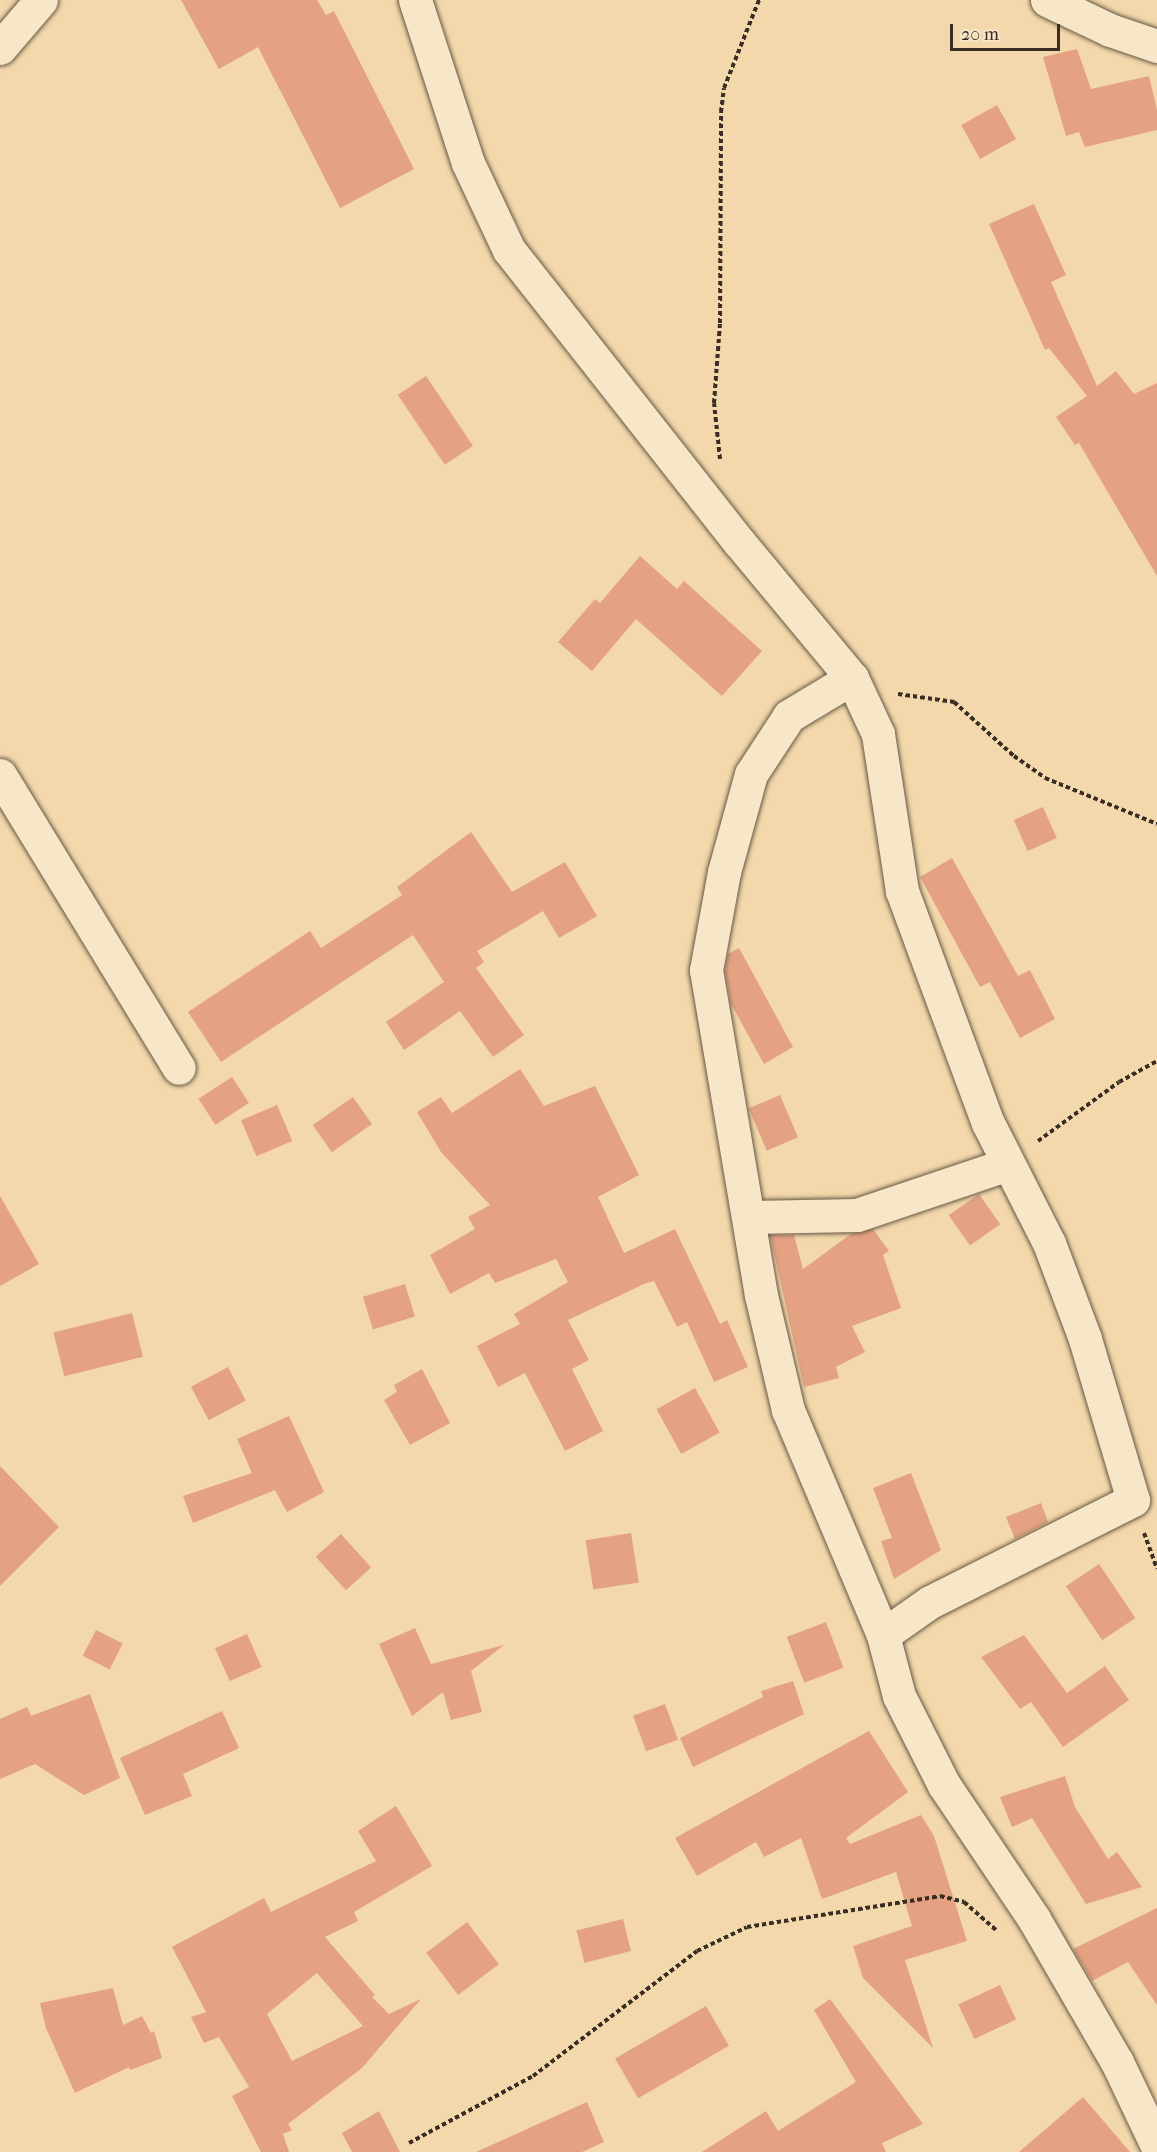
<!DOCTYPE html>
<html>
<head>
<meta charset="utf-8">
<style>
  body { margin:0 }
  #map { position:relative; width:1157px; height:2152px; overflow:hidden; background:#f2d8aa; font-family:"IM FELL French Canon",serif }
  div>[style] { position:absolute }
  .building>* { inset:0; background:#e4a283; transform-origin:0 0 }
  .path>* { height:4px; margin-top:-2px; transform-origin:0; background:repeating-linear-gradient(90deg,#3a2d24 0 4.5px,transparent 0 7.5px) }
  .roads { filter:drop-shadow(0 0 2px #685846) drop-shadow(0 0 2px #685846) }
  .street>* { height:33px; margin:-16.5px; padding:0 16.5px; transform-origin:16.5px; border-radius:16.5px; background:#f7e6c8 }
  span { translate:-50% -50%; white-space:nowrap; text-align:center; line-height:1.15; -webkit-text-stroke:4.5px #f7e6c8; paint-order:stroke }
  .scale { position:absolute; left:950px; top:24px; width:110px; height:27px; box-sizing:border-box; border:3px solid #3a2d24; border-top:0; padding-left:8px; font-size:18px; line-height:21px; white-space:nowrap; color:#3a2d24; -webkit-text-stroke:4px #f7e6c8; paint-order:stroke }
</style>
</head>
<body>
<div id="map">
  <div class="building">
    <i style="clip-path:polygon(181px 0,317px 0,326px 15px,334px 11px,414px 169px,340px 208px,258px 47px,219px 69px)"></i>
    <i style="clip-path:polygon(1077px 49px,1091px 89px,1149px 76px,1157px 110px,1157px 130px,1085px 147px,1079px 132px,1066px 136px,1043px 57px)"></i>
    <i style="left:997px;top:105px;width:39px;height:41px;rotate:61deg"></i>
    <i style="clip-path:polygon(1034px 204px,1066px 275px,1051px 282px,1097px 386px,1116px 371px,1134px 394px,1157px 383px,1157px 576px,1079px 443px,1075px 445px,1056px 417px,1087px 396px,1049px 348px,1045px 350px,989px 224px)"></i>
    <i style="left:426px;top:376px;width:84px;height:34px;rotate:56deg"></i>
    <i style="clip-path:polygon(640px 556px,677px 589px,684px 581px,762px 651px,722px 696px,636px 619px,592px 671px,558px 642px,595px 599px,600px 603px)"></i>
    <i style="left:1043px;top:807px;width:34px;height:32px;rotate:66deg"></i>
    <i style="clip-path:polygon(471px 832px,512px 892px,565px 862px,597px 916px,559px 938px,543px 911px,477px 951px,484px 962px,476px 968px,524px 1035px,493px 1057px,460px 1011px,404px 1050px,386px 1022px,444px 982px,413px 935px,221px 1062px,188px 1012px,310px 931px,321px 948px,402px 895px,397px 887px)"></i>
    <i style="clip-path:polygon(952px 858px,1018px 976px,1030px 970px,1055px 1019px,1020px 1038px,990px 982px,980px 987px,920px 877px)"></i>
    <i style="clip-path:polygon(739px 948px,793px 1047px,764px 1064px,731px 1004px,725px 970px,728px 954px)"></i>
    <i style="clip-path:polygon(520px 1069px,544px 1106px,595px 1086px,639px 1175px,598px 1197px,624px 1253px,675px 1229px,720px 1324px,727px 1320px,748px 1367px,714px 1382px,687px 1322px,677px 1327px,654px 1281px,644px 1284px,568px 1320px,589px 1360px,572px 1369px,603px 1431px,565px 1451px,525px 1373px,498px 1387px,477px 1346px,520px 1324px,514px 1314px,568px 1282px,556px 1259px,495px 1283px,489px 1273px,450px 1294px,430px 1255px,475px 1229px,468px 1217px,490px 1205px,441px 1152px,417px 1112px,441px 1097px,452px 1113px)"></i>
    <i style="left:232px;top:1077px;width:31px;height:40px;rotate:57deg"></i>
    <i style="left:780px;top:1095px;width:46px;height:34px;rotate:67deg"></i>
    <i style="left:353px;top:1097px;width:33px;height:49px;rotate:55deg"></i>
    <i style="left:277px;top:1105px;width:39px;height:39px;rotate:67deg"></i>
    <i style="left:979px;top:1194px;width:37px;height:37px;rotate:55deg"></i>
    <i style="clip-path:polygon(0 1196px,39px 1264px,0 1286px)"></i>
    <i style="clip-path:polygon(873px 1229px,889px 1251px,883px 1255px,901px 1308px,852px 1326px,865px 1352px,836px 1367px,839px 1378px,804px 1387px,770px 1235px,794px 1235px,803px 1269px,851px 1234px)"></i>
    <i style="left:405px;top:1284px;width:34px;height:44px;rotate:73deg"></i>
    <i style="left:132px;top:1313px;width:45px;height:81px;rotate:76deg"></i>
    <i style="left:228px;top:1367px;width:38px;height:42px;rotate:62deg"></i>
    <i style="clip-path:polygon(422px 1369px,450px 1423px,410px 1445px,384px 1400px,397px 1392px,394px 1385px)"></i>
    <i style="left:695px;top:1388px;width:51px;height:44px;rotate:61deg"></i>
    <i style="clip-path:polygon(289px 1416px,324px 1492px,287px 1512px,275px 1490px,193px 1523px,183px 1496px,252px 1473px,237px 1439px)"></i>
    <i style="clip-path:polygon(0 1466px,59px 1527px,0 1586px)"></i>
    <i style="clip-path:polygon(911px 1473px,941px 1550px,894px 1579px,881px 1541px,892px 1538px,873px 1488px)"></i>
    <i style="clip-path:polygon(1041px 1503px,1048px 1522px,1015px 1539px,1006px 1517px)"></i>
    <i style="left:631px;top:1533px;width:50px;height:46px;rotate:81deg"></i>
    <i style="left:341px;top:1534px;width:45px;height:34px;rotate:48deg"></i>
    <i style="left:1099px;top:1564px;width:65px;height:40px;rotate:56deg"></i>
    <i style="left:826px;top:1622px;width:49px;height:42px;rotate:69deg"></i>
    <i style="clip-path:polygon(415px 1628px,431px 1664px,504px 1645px,471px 1671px,482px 1712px,451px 1720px,443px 1692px,412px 1716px,379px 1644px)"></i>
    <i style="left:96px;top:1630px;width:30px;height:29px;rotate:27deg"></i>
    <i style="left:247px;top:1634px;width:36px;height:35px;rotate:66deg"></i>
    <i style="clip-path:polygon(1024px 1635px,1067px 1693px,1105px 1666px,1129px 1700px,1063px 1747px,1031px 1702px,1020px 1709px,981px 1657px)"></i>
    <i style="clip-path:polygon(793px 1681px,804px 1714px,693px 1767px,680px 1738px,763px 1697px,761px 1691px)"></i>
    <i style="clip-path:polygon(90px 1694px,120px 1778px,84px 1795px,35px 1764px,0 1779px,0 1719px,27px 1707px,31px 1716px)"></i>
    <i style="left:665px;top:1704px;width:38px;height:34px;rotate:70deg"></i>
    <i style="clip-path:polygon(222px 1711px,239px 1748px,183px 1774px,192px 1796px,145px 1815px,120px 1758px)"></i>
    <i style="clip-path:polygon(869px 1731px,908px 1792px,846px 1838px,850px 1844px,921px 1815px,934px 1836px,967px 1941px,905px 1960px,933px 2048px,863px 1978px,853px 1946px,912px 1926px,896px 1872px,822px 1899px,801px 1838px,764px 1857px,756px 1842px,697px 1876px,675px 1838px)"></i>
    <i style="clip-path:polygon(1065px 1776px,1075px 1807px,1108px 1859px,1117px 1852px,1142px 1887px,1086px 1904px,1032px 1818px,1012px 1827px,1000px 1797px)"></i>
    <i style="clip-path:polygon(evenodd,396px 1806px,432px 1866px,354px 1912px,358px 1921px,325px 1937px,375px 1995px,372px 1997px,389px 2014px,421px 1999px,362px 2068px,288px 2124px,292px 2130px,283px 2134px,289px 2152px,261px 2152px,232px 2096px,249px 2087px,219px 2037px,204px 2043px,191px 2017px,206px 2012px,172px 1947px,264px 1898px,271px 1912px,376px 1861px,358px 1831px,396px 1806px,317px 1973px,363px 2026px,292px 2061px,267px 2014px,317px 1973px)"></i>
    <i style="clip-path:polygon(1157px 1908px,1157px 2005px,1128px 1962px,1092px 1981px,1073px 1949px)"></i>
    <i style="left:623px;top:1919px;width:33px;height:48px;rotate:76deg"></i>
    <i style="left:467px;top:1922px;width:53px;height:51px;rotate:53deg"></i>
    <i style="left:1000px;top:1985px;width:38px;height:46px;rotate:65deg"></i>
    <i style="clip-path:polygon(113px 1988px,123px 2025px,142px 2016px,151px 2033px,154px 2031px,162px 2058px,130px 2070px,129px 2067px,75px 2093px,46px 2028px,40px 2003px)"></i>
    <i style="clip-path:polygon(830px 1999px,923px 2124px,882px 2143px,886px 2152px,702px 2152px,766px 2111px,778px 2131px,856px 2082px,814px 2010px)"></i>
    <i style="left:706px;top:2006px;width:46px;height:105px;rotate:60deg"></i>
    <i style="clip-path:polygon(1083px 2097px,1130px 2152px,1019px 2152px)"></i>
    <i style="clip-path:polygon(587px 2102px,604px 2142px,582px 2152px,476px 2152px)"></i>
    <i style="clip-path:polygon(379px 2111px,400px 2152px,352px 2152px,342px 2133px)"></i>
  </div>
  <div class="path">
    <i style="left:720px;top:459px;width:56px;rotate:-96.1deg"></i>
    <i style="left:714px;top:403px;width:80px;rotate:-85.7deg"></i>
    <i style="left:720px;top:323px;width:211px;rotate:-89.7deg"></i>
    <i style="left:721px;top:112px;width:24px;rotate:-83deg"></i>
    <i style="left:724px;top:88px;width:95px;rotate:-68.3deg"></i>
    <i style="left:898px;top:694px;width:57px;rotate:8.1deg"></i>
    <i style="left:954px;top:702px;width:81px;rotate:42deg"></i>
    <i style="left:1014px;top:756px;width:38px;rotate:35deg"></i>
    <i style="left:1045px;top:778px;width:121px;rotate:22.3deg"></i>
    <i style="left:1038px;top:1141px;width:100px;rotate:-36.1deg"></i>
    <i style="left:1119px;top:1082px;width:43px;rotate:-28.9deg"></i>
    <i style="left:1144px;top:1533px;width:38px;rotate:70deg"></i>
    <i style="left:409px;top:2143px;width:141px;rotate:-28.4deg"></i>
    <i style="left:533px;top:2076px;width:206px;rotate:-37.3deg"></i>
    <i style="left:697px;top:1951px;width:55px;rotate:-25.6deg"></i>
    <i style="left:747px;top:1927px;width:195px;rotate:-9.1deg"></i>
    <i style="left:940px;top:1896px;width:25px;rotate:14deg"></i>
    <i style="left:964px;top:1902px;width:43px;rotate:41.2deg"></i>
  </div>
  <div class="roads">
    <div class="street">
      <i style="left:415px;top:0;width:171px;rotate:72deg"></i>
      <i style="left:468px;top:163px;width:96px;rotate:64.8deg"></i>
      <i style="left:509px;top:250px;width:372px;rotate:51.8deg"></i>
      <i style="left:739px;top:542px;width:177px;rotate:50.3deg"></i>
      <i style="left:852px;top:678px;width:62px;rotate:65.1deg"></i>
      <i style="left:878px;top:734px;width:159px;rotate:81.3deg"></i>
      <i style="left:902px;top:891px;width:247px;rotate:69.7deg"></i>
      <i style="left:988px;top:1123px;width:135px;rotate:63.1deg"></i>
      <i style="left:1049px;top:1243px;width:103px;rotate:69.4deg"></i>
      <i style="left:1085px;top:1339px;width:168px;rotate:73.4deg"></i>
      <i style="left:1133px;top:1500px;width:227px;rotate:153.3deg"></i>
      <i style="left:930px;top:1602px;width:57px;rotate:144.9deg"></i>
      <i style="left:883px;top:1635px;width:63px;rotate:75.3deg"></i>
      <i style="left:899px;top:1696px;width:100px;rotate:63.2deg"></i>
      <i style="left:944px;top:1785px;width:161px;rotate:56.1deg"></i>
      <i style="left:1034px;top:1919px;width:165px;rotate:59.9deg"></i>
      <i style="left:1117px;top:2062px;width:93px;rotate:64.5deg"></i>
      <i style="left:1047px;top:0;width:70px;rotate:25.5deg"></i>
      <i style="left:1110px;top:30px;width:50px;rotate:18.8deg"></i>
      <i style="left:0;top:48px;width:63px;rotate:-49.5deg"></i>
      <i style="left:852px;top:678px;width:74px;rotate:148.9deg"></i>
      <i style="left:789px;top:716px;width:69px;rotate:123.2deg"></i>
      <i style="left:751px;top:774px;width:102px;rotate:105.4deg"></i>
      <i style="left:724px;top:872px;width:100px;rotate:100.4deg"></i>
      <i style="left:706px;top:970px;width:330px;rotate:80.4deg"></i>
      <i style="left:761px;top:1295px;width:118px;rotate:76.8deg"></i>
      <i style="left:788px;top:1410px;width:244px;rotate:67.1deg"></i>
      <i style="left:0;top:775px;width:343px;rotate:58.6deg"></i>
      <i style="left:749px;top:1217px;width:108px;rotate:-1.1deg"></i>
      <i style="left:857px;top:1215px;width:157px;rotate:-18.6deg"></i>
    </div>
  </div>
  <div class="scale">20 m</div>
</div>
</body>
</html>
